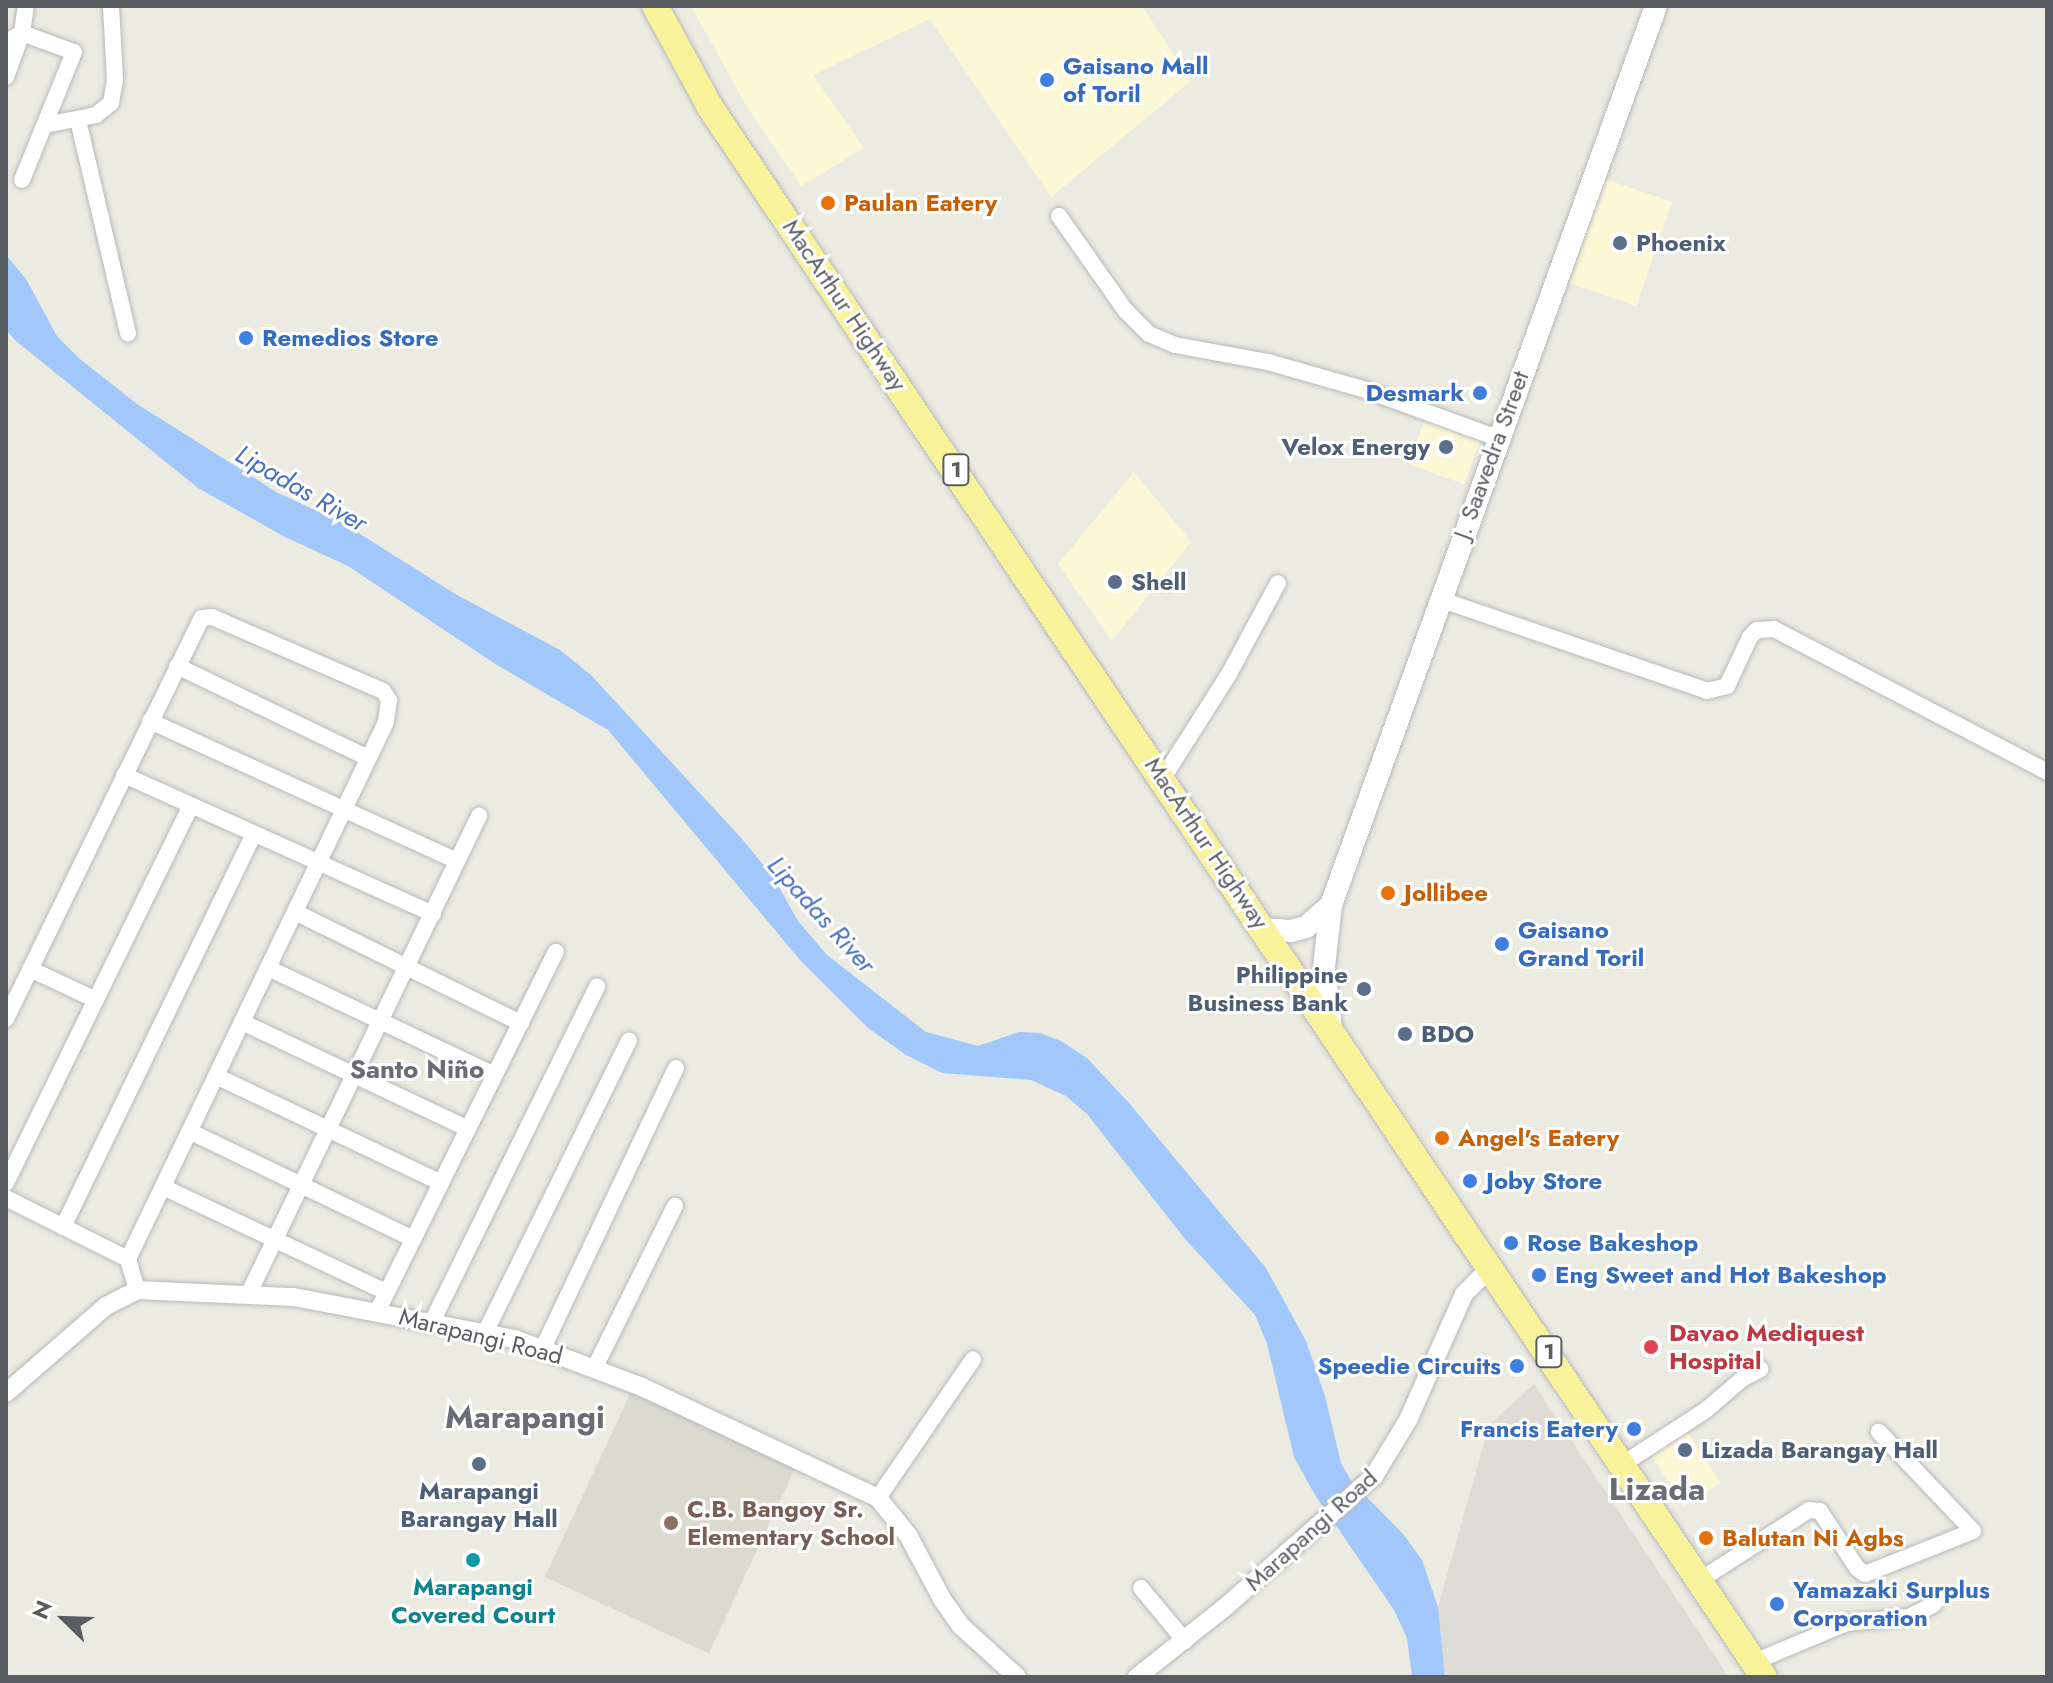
<!DOCTYPE html>
<html>
<head>
<meta charset="utf-8">
<style>
  body { margin:0 }
  #map { position:relative; width:2053px; height:1683px; overflow:hidden; background:#ecebe1; font-family:Jost,sans-serif }
  div>[style] { position:absolute }
  .commercial>* { inset:0; background:#fcf8d6; transform-origin:0 0 }
  .industrial>* { inset:0; background:#dddcd5 }
  .education>* { inset:0; background:#dbdacf; transform-origin:0 0 }
  .water>* { inset:0; background:#a2c7fa }
  .roads { filter:drop-shadow(0 0 2px #b6b8bd) drop-shadow(0 0 2px #b6b8bd) }
  .minor>* { height:16px; margin:-8px; padding:0 8px; transform-origin:8px; border-radius:8px; background:#fff }
  .tertiary>* { height:18px; margin:-9px; padding:0 9px; transform-origin:9px; border-radius:9px; background:#fff }
  .secondary>* { height:22px; margin:-11px; padding:0 11px; transform-origin:11px; border-radius:11px; background:#fff }
  .trunk>* { height:26px; margin:-13px; padding:0 13px; transform-origin:13px; border-radius:13px; background:#f8f29a }
  .dots>* { width:22px; height:22px; translate:-50% -50%; box-sizing:border-box; border:4px solid #fff; border-radius:50% }
  span { translate:-50% -50%; white-space:nowrap; text-align:center; line-height:1.15; -webkit-text-stroke:6px #fff; paint-order:stroke }
  .shield-label span { padding:2px 6px; background:#fff; border:2px solid; border-radius:6px; -webkit-text-stroke-width:0 }
  .shield-label { font-size:22px; color:#595c61; font-weight:700 }
  .shop-label { font-size:24px; color:#366cbe; font-weight:700 }
  .left { translate:0 -50%; text-align:left }
  .right { translate:-100% -50%; text-align:right }
  .food-label { font-size:24px; color:#c56008; font-weight:700 }
  .service-label { font-size:24px; color:#4e5e75; font-weight:700 }
  .street-label { font-size:24px; color:#595c61 }
  .health-label { font-size:24px; color:#be3a42; font-weight:700 }
  .education-label { font-size:24px; color:#785e54; font-weight:700 }
  .culture-label { font-size:24px; color:#0d838f; font-weight:700 }
  .water-label { font-size:26px; color:#476fbc; font-style:italic }
  .neighbourhood-label { font-size:26px; color:#6a6d73; font-weight:700 }
  .district-label { font-size:32px; color:#6a6d73; font-weight:700 }
  .frame { position:absolute; inset:0; border:8px solid #595c61; pointer-events:none }
  .north { position:absolute; left:24px; top:1579px; width:80px; height:80px; -webkit-text-stroke:6px #fff; paint-order:stroke; rotate:293deg; font-size:22px; font-weight:700; line-height:32px; text-align:center; color:#595c61 }
  .north::after { content:''; display:block; margin:auto; width:28px; height:36px; background:#595c61; clip-path:polygon(50% 0,100% 100%,50% 72%,0 100%) }
</style>
</head>
<body>
<div id="map">
  <div class="commercial">
    <i style="clip-path:polygon(691px 6px,1142px 6px,1191px 81px,1051px 197px,930px 19px,813px 75px,864px 148px,801px 186px,747px 107px)"></i>
    <i style="left:1605px;top:179px;width:71px;height:110px;rotate:19deg"></i>
    <i style="left:1425px;top:419px;width:59px;height:48px;rotate:20deg"></i>
    <i style="clip-path:polygon(1134px 472px,1191px 542px,1112px 641px,1058px 564px)"></i>
    <i style="left:1686px;top:1430px;width:63px;height:43px;rotate:57deg"></i>
  </div>
  <div class="industrial">
    <i style="clip-path:polygon(1534px 1384px,1687px 1614px,1729px 1677px,1445px 1677px,1438px 1607px,1489px 1425px)"></i>
  </div>
  <div class="education">
    <i style="left:631px;top:1392px;width:181px;height:204px;rotate:25deg"></i>
  </div>
  <div class="water">
    <i style="clip-path:polygon(6px 255px,26px 279px,57px 336px,80px 359px,137px 404px,278px 493px,341px 522px,457px 595px,560px 650px,591px 675px,742px 839px,774px 878px,798px 921px,827px 955px,926px 1032px,978px 1046px,1019px 1032px,1040px 1033px,1061px 1041px,1087px 1058px,1129px 1103px,1266px 1268px,1306px 1341px,1325px 1396px,1341px 1463px,1352px 1482px,1404px 1535px,1422px 1560px,1438px 1607px,1445px 1677px,1412px 1677px,1407px 1638px,1394px 1610px,1315px 1495px,1294px 1457px,1267px 1344px,1255px 1315px,1185px 1239px,1087px 1114px,1066px 1096px,1031px 1080px,942px 1073px,906px 1055px,868px 1028px,800px 960px,608px 730px,497px 665px,348px 566px,283px 536px,198px 488px,16px 341px,6px 330px)"></i>
  </div>
  <div class="roads">
    <div class="minor">
      <i style="left:6px;top:42px;width:18px;rotate:-29deg"></i>
      <i style="left:22px;top:33px;width:55px;rotate:20.1deg"></i>
      <i style="left:74px;top:52px;width:138px;rotate:112.1deg"></i>
      <i style="left:6px;top:77px;width:47px;rotate:-70deg"></i>
      <i style="left:22px;top:33px;width:27px;rotate:-82deg"></i>
      <i style="left:78px;top:120px;width:219px;rotate:76.8deg"></i>
      <i style="left:45px;top:125px;width:52px;rotate:-11.1deg"></i>
      <i style="left:96px;top:115px;width:19px;rotate:-39deg"></i>
      <i style="left:111px;top:103px;width:23px;rotate:-80deg"></i>
      <i style="left:115px;top:80px;width:74px;rotate:-93.1deg"></i>
      <i style="left:1059px;top:216px;width:115px;rotate:54.9deg"></i>
      <i style="left:1125px;top:310px;width:34px;rotate:45deg"></i>
      <i style="left:1149px;top:334px;width:28px;rotate:23deg"></i>
      <i style="left:1175px;top:345px;width:95px;rotate:10.4deg"></i>
      <i style="left:1268px;top:362px;width:102px;rotate:15.9deg"></i>
      <i style="left:1366px;top:390px;width:140px;rotate:20.1deg"></i>
      <i style="left:1439px;top:599px;width:283px;rotate:18.9deg"></i>
      <i style="left:1707px;top:691px;width:21px;rotate:-14deg"></i>
      <i style="left:1727px;top:686px;width:54px;rotate:-64.9deg"></i>
      <i style="left:1750px;top:637px;width:10px;rotate:-45deg"></i>
      <i style="left:1757px;top:630px;width:17px;rotate:-3deg"></i>
      <i style="left:1774px;top:629px;width:308px;rotate:27.6deg"></i>
      <i style="left:177px;top:666px;width:212px;rotate:25.7deg"></i>
      <i style="left:150px;top:721px;width:337px;rotate:24.5deg"></i>
      <i style="left:124px;top:775px;width:339px;rotate:24.2deg"></i>
      <i style="left:1163px;top:778px;width:123px;rotate:-57.6deg"></i>
      <i style="left:1229px;top:674px;width:103px;rotate:-61.7deg"></i>
      <i style="left:295px;top:912px;width:252px;rotate:26.2deg"></i>
      <i style="left:268px;top:968px;width:250px;rotate:25.3deg"></i>
      <i style="left:30px;top:969px;width:73px;rotate:25.2deg"></i>
      <i style="left:6px;top:1019px;width:446px;rotate:-64deg"></i>
      <i style="left:202px;top:618px;width:10px;rotate:-6deg"></i>
      <i style="left:212px;top:617px;width:186px;rotate:23.4deg"></i>
      <i style="left:383px;top:691px;width:11px;rotate:56deg"></i>
      <i style="left:389px;top:700px;width:22px;rotate:98deg"></i>
      <i style="left:386px;top:722px;width:596px;rotate:115.66deg"></i>
      <i style="left:128px;top:1259px;width:32px;rotate:74deg"></i>
      <i style="left:242px;top:1022px;width:250px;rotate:25.3deg"></i>
      <i style="left:216px;top:1076px;width:249px;rotate:25.4deg"></i>
      <i style="left:189px;top:1131px;width:249px;rotate:25.7deg"></i>
      <i style="left:6px;top:1183px;width:420px;rotate:-63.9deg"></i>
      <i style="left:163px;top:1187px;width:246px;rotate:25.2deg"></i>
      <i style="left:6px;top:1198px;width:136px;rotate:26.6deg"></i>
      <i style="left:63px;top:1227px;width:437px;rotate:-64.1deg"></i>
      <i style="left:249px;top:1293px;width:530px;rotate:-64.26deg"></i>
      <i style="left:378px;top:1310px;width:400px;rotate:-63.6deg"></i>
      <i style="left:432px;top:1322px;width:374px;rotate:-63.8deg"></i>
      <i style="left:485px;top:1333px;width:326px;rotate:-63.8deg"></i>
      <i style="left:543px;top:1348px;width:310px;rotate:-64.6deg"></i>
      <i style="left:595px;top:1367px;width:180px;rotate:-63.6deg"></i>
      <i style="left:1623px;top:1464px;width:99px;rotate:-33deg"></i>
      <i style="left:1706px;top:1410px;width:48px;rotate:-40.7deg"></i>
      <i style="left:1742px;top:1379px;width:21px;rotate:-28deg"></i>
      <i style="left:878px;top:1498px;width:168px;rotate:-55.6deg"></i>
      <i style="left:1700px;top:1580px;width:130px;rotate:-32.7deg"></i>
      <i style="left:1809px;top:1510px;width:11px;rotate:5deg"></i>
      <i style="left:1820px;top:1511px;width:68px;rotate:57deg"></i>
      <i style="left:1857px;top:1568px;width:10px;rotate:37deg"></i>
      <i style="left:1865px;top:1574px;width:116px;rotate:-21.7deg"></i>
      <i style="left:1973px;top:1531px;width:137px;rotate:-133.5deg"></i>
      <i style="left:1141px;top:1588px;width:69px;rotate:50.3deg"></i>
      <i style="left:1754px;top:1662px;width:101px;rotate:-22.8deg"></i>
      <i style="left:1847px;top:1623px;width:62px;rotate:-5.5deg"></i>
      <i style="left:1909px;top:1617px;width:28px;rotate:-27deg"></i>
    </div>
    <div class="tertiary">
      <i style="left:6px;top:1393px;width:133px;rotate:-41deg"></i>
      <i style="left:106px;top:1306px;width:35px;rotate:-27deg"></i>
      <i style="left:137px;top:1290px;width:157px;rotate:2.6deg"></i>
      <i style="left:294px;top:1297px;width:225px;rotate:10.8deg"></i>
      <i style="left:515px;top:1339px;width:136px;rotate:20.7deg"></i>
      <i style="left:642px;top:1387px;width:261px;rotate:25.2deg"></i>
      <i style="left:878px;top:1498px;width:48px;rotate:51deg"></i>
      <i style="left:908px;top:1535px;width:72px;rotate:62deg"></i>
      <i style="left:942px;top:1599px;width:33px;rotate:55deg"></i>
      <i style="left:961px;top:1626px;width:76px;rotate:42.3deg"></i>
      <i style="left:1137px;top:1677px;width:111px;rotate:-38.4deg"></i>
      <i style="left:1224px;top:1608px;width:200px;rotate:-41.3deg"></i>
      <i style="left:1374px;top:1476px;width:66px;rotate:-58.7deg"></i>
      <i style="left:1408px;top:1420px;width:138px;rotate:-66deg"></i>
      <i style="left:1464px;top:1294px;width:38px;rotate:-45deg"></i>
    </div>
    <div class="secondary">
      <i style="left:1264px;top:929px;width:27px;rotate:4deg"></i>
      <i style="left:1291px;top:931px;width:16px;rotate:-15deg"></i>
      <i style="left:1306px;top:927px;width:33px;rotate:-41deg"></i>
      <i style="left:1331px;top:1029px;width:62px;rotate:-96.4deg"></i>
      <i style="left:1324px;top:967px;width:62px;rotate:-83.6deg"></i>
      <i style="left:1331px;top:905px;width:956px;rotate:-70.12deg"></i>
    </div>
    <div class="trunk">
      <i style="left:655px;top:6px;width:115px;rotate:61.4deg"></i>
      <i style="left:710px;top:107px;width:1891px;rotate:56.13deg"></i>
    </div>
  </div>
  <div class="dots">
    <i style="left:1047px;top:80px;background:#3f7fe0"></i>
    <i style="left:828px;top:203px;background:#e8710a"></i>
    <i style="left:1620px;top:243px;background:#5c6f8a"></i>
    <i style="left:246px;top:338px;background:#3f7fe0"></i>
    <i style="left:1480px;top:393px;background:#3f7fe0"></i>
    <i style="left:1446px;top:447px;background:#5c6f8a"></i>
    <i style="left:1115px;top:582px;background:#5c6f8a"></i>
    <i style="left:1388px;top:893px;background:#e8710a"></i>
    <i style="left:1502px;top:944px;background:#3f7fe0"></i>
    <i style="left:1364px;top:989px;background:#5c6f8a"></i>
    <i style="left:1405px;top:1034px;background:#5c6f8a"></i>
    <i style="left:1442px;top:1138px;background:#e8710a"></i>
    <i style="left:1470px;top:1181px;background:#3f7fe0"></i>
    <i style="left:1511px;top:1243px;background:#3f7fe0"></i>
    <i style="left:1539px;top:1275px;background:#3f7fe0"></i>
    <i style="left:1651px;top:1347px;background:#e0444e"></i>
    <i style="left:1517px;top:1366px;background:#3f7fe0"></i>
    <i style="left:1634px;top:1429px;background:#3f7fe0"></i>
    <i style="left:1685px;top:1450px;background:#5c6f8a"></i>
    <i style="left:479px;top:1464px;background:#5c6f8a"></i>
    <i style="left:671px;top:1523px;background:#8d6e63"></i>
    <i style="left:1706px;top:1538px;background:#e8710a"></i>
    <i style="left:473px;top:1560px;background:#0f9aa8"></i>
    <i style="left:1777px;top:1604px;background:#3f7fe0"></i>
  </div>
  <div class="shield-label">
    <span style="left:956px;top:470px">1</span>
    <span style="left:1549px;top:1352px">1</span>
  </div>
  <div class="shop-label">
    <span class="left" style="left:1063px;top:80px">Gaisano Mall<br>of Toril</span>
    <span class="left" style="left:262px;top:338px">Remedios Store</span>
    <span class="right" style="left:1464px;top:393px">Desmark</span>
    <span class="left" style="left:1518px;top:944px">Gaisano<br>Grand Toril</span>
    <span class="left" style="left:1486px;top:1181px">Joby Store</span>
    <span class="left" style="left:1527px;top:1243px">Rose Bakeshop</span>
    <span class="left" style="left:1555px;top:1275px">Eng Sweet and Hot Bakeshop</span>
    <span class="right" style="left:1501px;top:1366px">Speedie Circuits</span>
    <span class="right" style="left:1618px;top:1429px">Francis Eatery</span>
    <span class="left" style="left:1793px;top:1604px">Yamazaki Surplus<br>Corporation</span>
  </div>
  <div class="food-label">
    <span class="left" style="left:844px;top:203px">Paulan Eatery</span>
    <span class="left" style="left:1404px;top:893px">Jollibee</span>
    <span class="left" style="left:1458px;top:1138px">Angel's Eatery</span>
    <span class="left" style="left:1722px;top:1538px">Balutan Ni Agbs</span>
  </div>
  <div class="service-label">
    <span class="left" style="left:1636px;top:243px">Phoenix</span>
    <span class="right" style="left:1430px;top:447px">Velox Energy</span>
    <span class="left" style="left:1131px;top:582px">Shell</span>
    <span class="right" style="left:1348px;top:989px">Philippine<br>Business Bank</span>
    <span class="left" style="left:1421px;top:1034px">BDO</span>
    <span class="left" style="left:1701px;top:1450px">Lizada Barangay Hall</span>
    <span style="left:479px;top:1505px">Marapangi<br>Barangay Hall</span>
  </div>
  <div class="street-label">
    <span style="left:845px;top:305px;rotate:56deg">MacArthur Highway</span>
    <span style="left:1491px;top:455px;rotate:-70deg">J. Saavedra Street</span>
    <span style="left:1207px;top:843px;rotate:56deg">MacArthur Highway</span>
    <span style="left:481px;top:1336px;rotate:14deg">Marapangi Road</span>
    <span style="left:1311px;top:1530px;rotate:-42deg">Marapangi Road</span>
  </div>
  <div class="health-label">
    <span class="left" style="left:1669px;top:1347px">Davao Mediquest<br>Hospital</span>
  </div>
  <div class="education-label">
    <span class="left" style="left:687px;top:1523px">C.B. Bangoy Sr.<br>Elementary School</span>
  </div>
  <div class="culture-label">
    <span style="left:473px;top:1601px">Marapangi<br>Covered Court</span>
  </div>
  <div class="water-label">
    <span style="left:301px;top:489px;rotate:30deg">Lipadas River</span>
    <span style="left:821px;top:915px;rotate:48deg">Lipadas River</span>
  </div>
  <div class="neighbourhood-label">
    <span style="left:417px;top:1070px">Santo Niño</span>
  </div>
  <div class="district-label">
    <span style="left:525px;top:1417px">Marapangi</span>
    <span style="left:1657px;top:1489px">Lizada</span>
  </div>
  <div class="frame"></div>
  <div class="north">N</div>
</div>
</body>
</html>
